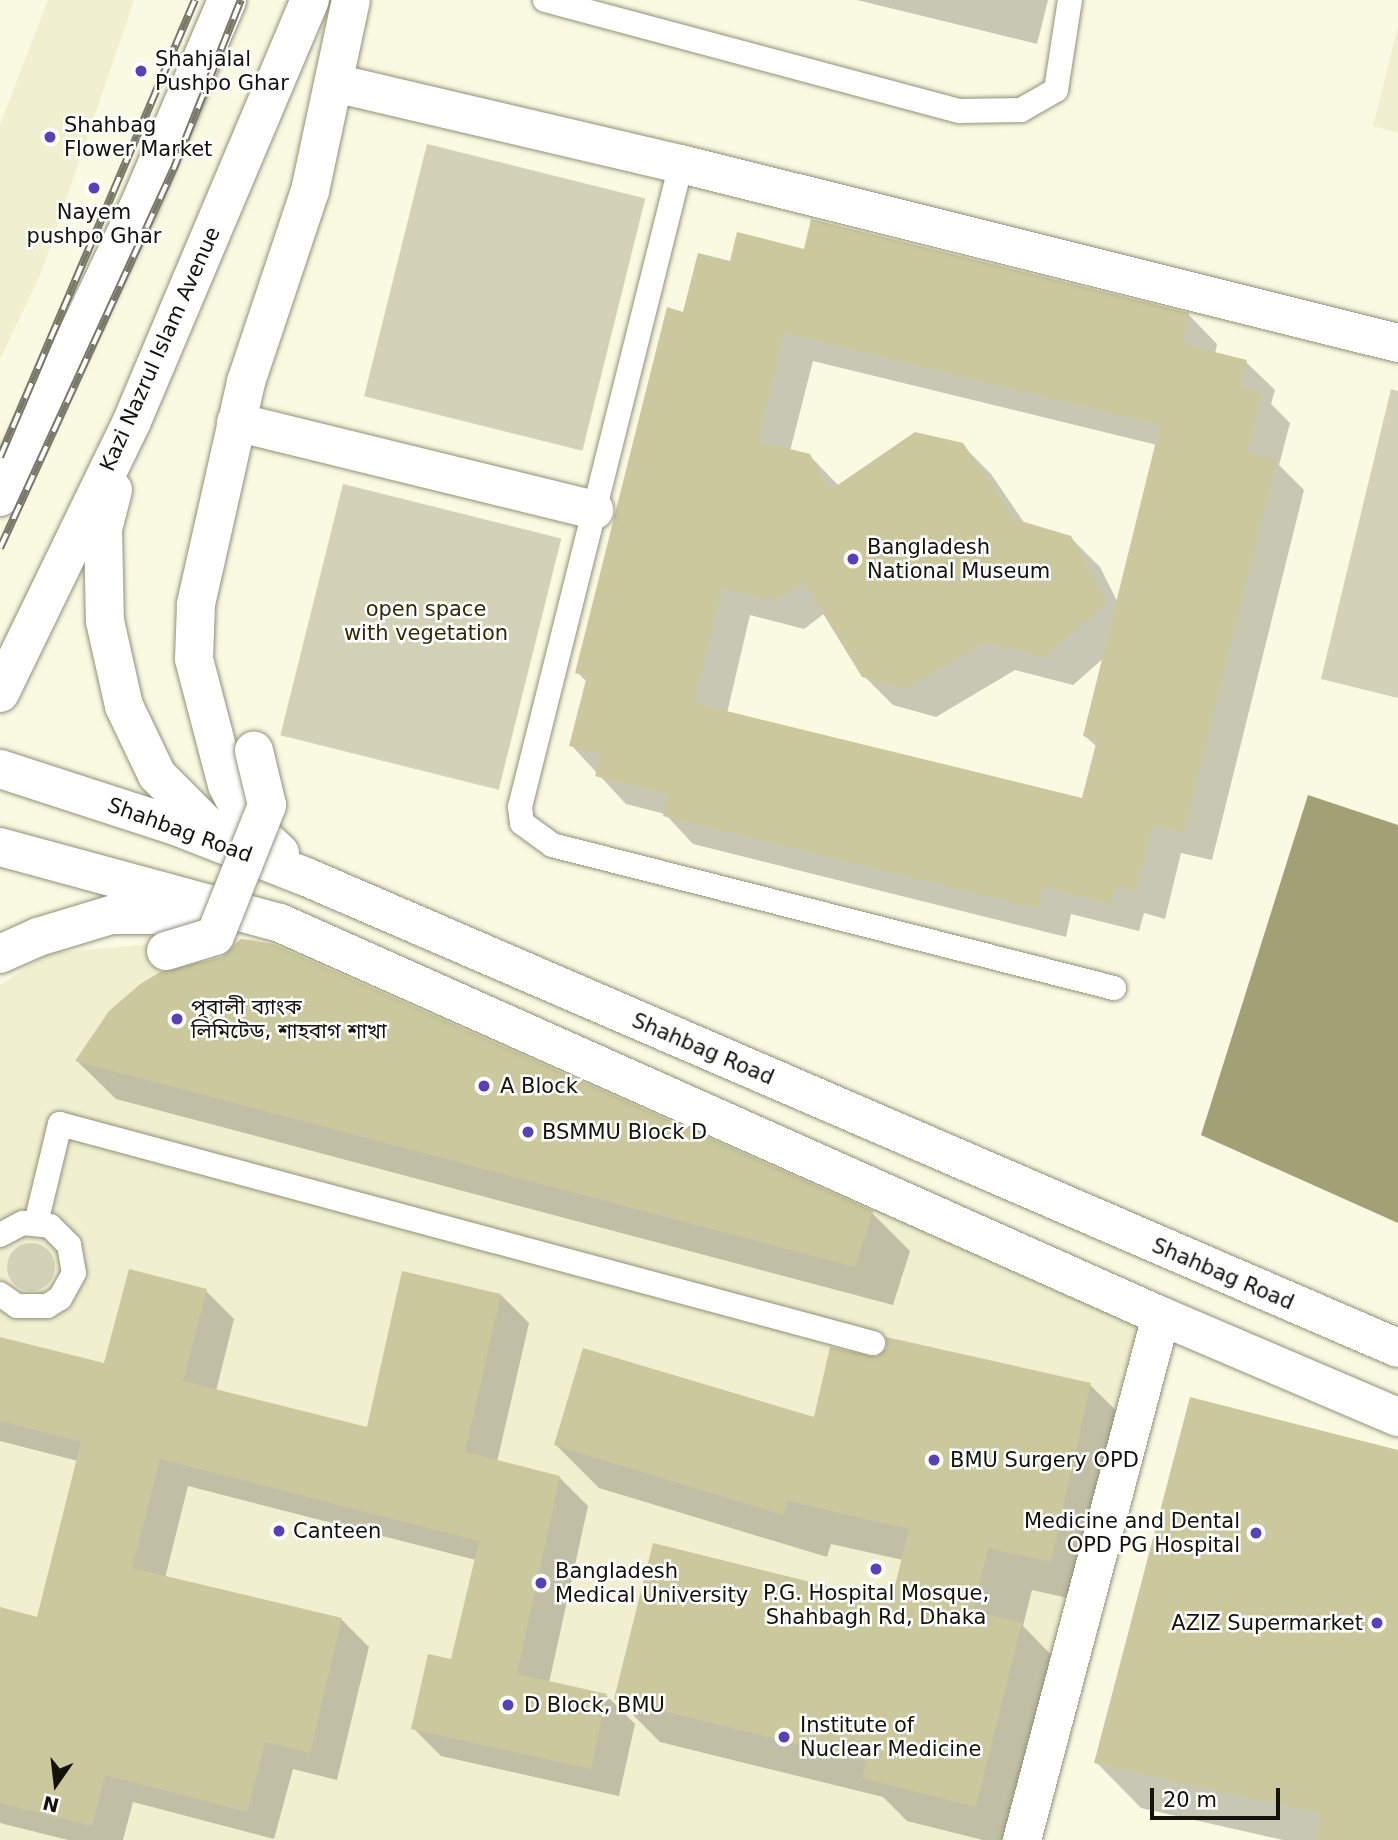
<!DOCTYPE html>
<html>
<head>
<meta charset="utf-8">
<style>
  body { margin:0 }
  #map { position:relative; width:1398px; height:1840px; overflow:hidden; background:#faf9e1; font-family:"DejaVu Sans","Noto Sans Bengali",sans-serif }
  div>[style] { position:absolute }
  .built>* { inset:0; background:#f0efcf }
  .green>* { inset:0; background:#d3d2b7; transform-origin:0 0 }
  .round { border-radius:50% }
  .water>* { inset:0; background:#a2a075 }
  .shadow>* { inset:0; background:#0003 }
  .building>* { inset:0; background:#cac89c }
  .roads { filter:drop-shadow(0 0 2px #91917b) drop-shadow(0 0 2px #91917b) }
  .service>* { height:24px; margin:-12px; padding:0 12px; transform-origin:12px; border-radius:12px; background:#fff }
  .pedestrian>* { height:38px; margin:-19px; padding:0 19px; transform-origin:19px; border-radius:19px; background:#fff }
  .minor>* { height:38px; margin:-19px; padding:0 19px; transform-origin:19px; border-radius:19px; background:#fff }
  .secondary>* { height:38px; margin:-19px; padding:0 19px; transform-origin:19px; border-radius:19px; background:#fff }
  .trunk>* { height:38px; margin:-19px; padding:0 19px; transform-origin:19px; border-radius:19px; background:#fff }
  .rail>* { height:8px; margin-top:-4px; transform-origin:0; background:repeating-linear-gradient(90deg,#fff 0 16px,#787768 0 32px); box-sizing:border-box; border-block:2px solid #787768 }
  .bridges { filter:drop-shadow(0 0 2px #91917b) drop-shadow(0 0 2px #91917b) }
  .pedestrian-bridge>* { height:38px; margin:-19px; padding:0 19px; transform-origin:19px; border-radius:19px; background:#fff }
  .dots>* { width:19px; height:19px; translate:-50% -50%; box-sizing:border-box; border:4px solid #fff; border-radius:50% }
  span { translate:-50% -50%; white-space:nowrap; text-align:center; line-height:1.15; -webkit-text-stroke:5px #fff; paint-order:stroke }
  .poi-label { font-size:21px; color:#13130b }
  .left { translate:0 -50%; text-align:left }
  .right { translate:-100% -50%; text-align:right }
  .street-label { font-size:21px; color:#13130b }
  .park-label { font-size:21px; color:#2e2b06 }
  .north { position:absolute; left:21px; top:1749px; width:70px; height:70px; -webkit-text-stroke:5px #fff; paint-order:stroke; rotate:194deg; font-size:19px; font-weight:700; line-height:28px; text-align:center; color:#13130b }
  .north::after { content:''; display:block; margin:auto; width:24px; height:32px; background:#13130b; clip-path:polygon(50% 0,100% 100%,50% 72%,0 100%) }
  .scale { position:absolute; left:1150px; top:1788px; width:130px; height:32px; box-sizing:border-box; border:4px solid #13130b; border-top:0; padding-left:9px; font-size:21px; line-height:24px; white-space:nowrap; color:#13130b; -webkit-text-stroke:5px #fff; paint-order:stroke }
</style>
</head>
<body>
<div id="map">
  <div class="built">
    <i style="clip-path:polygon(48px 0,134px 0,41px 273px,0 359px,0 125px)"></i>
    <i style="clip-path:polygon(1398px 25px,1398px 133px,1373px 126px)"></i>
    <i style="clip-path:polygon(227px 938px,272px 940px,1148px 1326px,1016px 1840px,0 1840px,0 985px,48px 953px)"></i>
  </div>
  <div class="green">
    <i style="left:427px;top:144px;width:225px;height:260px;rotate:14deg"></i>
    <i style="clip-path:polygon(1391px 389px,1398px 391px,1398px 698px,1321px 679px)"></i>
    <i style="left:343px;top:484px;width:225px;height:259px;rotate:14deg"></i>
    <i class="round" style="left:7px;top:1243px;width:48px;height:48px"></i>
  </div>
  <div class="water">
    <i style="clip-path:polygon(1308px 795px,1398px 825px,1398px 1223px,1201px 1135px)"></i>
  </div>
  <div class="shadow">
    <i style="clip-path:polygon(857px 0,1048px 0,1037px 44px)"></i>
    <i style="clip-path:polygon(evenodd,813px 221px,1189px 315px,1217px 344px,1215px 354px,1246px 362px,1275px 390px,1271px 404px,1290px 423px,1279px 465px,1304px 490px,1212px 860px,1181px 853px,1165px 919px,1144px 913px,1139px 931px,1071px 914px,1066px 937px,693px 844px,665px 814px,626px 804px,571px 745px,587px 682px,577px 672px,684px 314px,731px 263px,805px 251px,813px 221px,813px 361px,1157px 445px,1118px 603px,1100px 567px,1071px 538px,1025px 524px,991px 474px,962px 445px,839px 486px,809px 455px,790px 451px,813px 361px,813px 221px,825px 613px,864px 676px,893px 705px,936px 717px,1015px 670px,1073px 685px,1105px 657px,1085px 736px,1097px 747px,1083px 800px,727px 713px,750px 615px,804px 629px,825px 613px)"></i>
    <i style="clip-path:polygon(237px 942px,272px 945px,872px 1213px,910px 1251px,893px 1305px,116px 1099px,77px 1061px,223px 958px)"></i>
    <i style="clip-path:polygon(206px 1291px,234px 1319px,216px 1391px,368px 1430px,501px 1295px,529px 1323px,497px 1462px,560px 1478px,588px 1506px,549px 1683px,607px 1696px,635px 1724px,619px 1796px,441px 1756px,413px 1728px,452px 1661px,476px 1560px,188px 1486px,165px 1578px,341px 1619px,369px 1647px,337px 1780px,293px 1769px,274px 1839px,133px 1802px,123px 1840px,68px 1840px,0 1823px,0 1609px,38px 1619px,78px 1461px,0 1441px,0 1339px,106px 1366px)"></i>
    <i style="clip-path:polygon(877px 1359px,1090px 1385px,1134px 1428px,1094px 1604px,1032px 1590px,1023px 1626px,1064px 1668px,1022px 1840px,983px 1840px,907px 1821px,883px 1797px,660px 1742px,616px 1698px,890px 1604px,903px 1560px,831px 1544px,827px 1557px,599px 1488px,556px 1445px,816px 1420px)"></i>
    <i style="clip-path:polygon(1398px 1452px,1398px 1840px,1283px 1840px,1141px 1808px,1096px 1762px)"></i>
  </div>
  <div class="building">
    <i style="clip-path:polygon(evenodd,811px 219px,1189px 313px,1182px 344px,1247px 360px,1240px 387px,1262px 392px,1247px 452px,1277px 460px,1184px 833px,1153px 825px,1136px 891px,1115px 886px,1111px 904px,1043px 887px,1038px 909px,663px 816px,668px 794px,595px 776px,601px 754px,569px 746px,587px 676px,575px 673px,667px 307px,683px 312px,698px 253px,730px 261px,737px 232px,804px 249px,811px 219px,784px 333px,1160px 425px,1083px 736px,1097px 740px,1082px 798px,694px 703px,722px 588px,775px 601px,803px 581px,862px 677px,906px 689px,985px 642px,1044px 657px,1106px 603px,1071px 536px,1014px 519px,963px 443px,915px 432px,829px 491px,810px 454px,758px 441px,784px 333px)"></i>
    <i style="clip-path:polygon(241px 939px,273px 944px,873px 1211px,855px 1267px,75px 1061px,109px 1011px,139px 985px,160px 972px,222px 957px)"></i>
    <i style="clip-path:polygon(129px 1269px,207px 1289px,183px 1381px,367px 1427px,402px 1271px,501px 1294px,465px 1452px,560px 1476px,517px 1674px,607px 1694px,591px 1769px,411px 1729px,428px 1654px,451px 1659px,479px 1541px,160px 1459px,132px 1568px,342px 1618px,310px 1753px,265px 1742px,247px 1812px,105px 1775px,92px 1826px,0 1803px,0 1607px,37px 1617px,81px 1442px,0 1421px,0 1337px,104px 1363px)"></i>
    <i style="clip-path:polygon(886px 1337px,1091px 1383px,1051px 1562px,988px 1548px,973px 1611px,1022px 1623px,976px 1807px,862px 1778px,866px 1761px,614px 1699px,653px 1543px,891px 1602px,909px 1529px,787px 1501px,783px 1515px,554px 1445px,583px 1348px,814px 1417px,830px 1347px,876px 1357px,887px 1348px)"></i>
    <i style="clip-path:polygon(1190px 1397px,1398px 1450px,1398px 1840px,1315px 1840px,1320px 1814px,1094px 1763px)"></i>
  </div>
  <div class="roads">
    <div class="service">
      <i style="left:545px;top:0;width:430px;rotate:15deg"></i>
      <i style="left:960px;top:111px;width:61px;rotate:-0.9deg"></i>
      <i style="left:1021px;top:110px;width:40px;rotate:-29.7deg"></i>
      <i style="left:1056px;top:90px;width:91px;rotate:-81.2deg"></i>
      <i style="left:681px;top:164px;width:663px;rotate:104.06deg"></i>
      <i style="left:520px;top:807px;width:16px;rotate:83deg"></i>
      <i style="left:522px;top:823px;width:37px;rotate:36deg"></i>
      <i style="left:552px;top:845px;width:580px;rotate:14.28deg"></i>
      <i style="left:36px;top:1223px;width:102px;rotate:-76.4deg"></i>
      <i style="left:60px;top:1124px;width:842px;rotate:15.08deg"></i>
      <i style="left:0;top:1235px;width:26px;rotate:-28deg"></i>
      <i style="left:23px;top:1223px;width:27px;rotate:6deg"></i>
      <i style="left:50px;top:1226px;width:27px;rotate:45deg"></i>
      <i style="left:69px;top:1245px;width:28px;rotate:80deg"></i>
      <i style="left:74px;top:1273px;width:29px;rotate:119deg"></i>
      <i style="left:60px;top:1298px;width:15px;rotate:148deg"></i>
      <i style="left:47px;top:1306px;width:30px;rotate:180deg"></i>
      <i style="left:17px;top:1306px;width:21px;rotate:-145deg"></i>
    </div>
    <div class="pedestrian">
      <i style="left:236px;top:422px;width:369px;rotate:13.8deg"></i>
    </div>
    <div class="minor">
      <i style="left:335px;top:83px;width:355px;rotate:13.2deg"></i>
      <i style="left:681px;top:164px;width:739px;rotate:14.02deg"></i>
      <i style="left:1022px;top:1840px;width:542px;rotate:-75.14deg"></i>
    </div>
    <div class="secondary">
      <i style="left:113px;top:490px;width:40px;rotate:104.4deg"></i>
      <i style="left:103px;top:529px;width:92px;rotate:88.8deg"></i>
      <i style="left:105px;top:621px;width:87px;rotate:77.4deg"></i>
      <i style="left:124px;top:706px;width:76px;rotate:64.4deg"></i>
      <i style="left:157px;top:775px;width:79px;rotate:45deg"></i>
      <i style="left:213px;top:831px;width:27px;rotate:27deg"></i>
      <i style="left:0;top:497px;width:320px;rotate:-64.5deg"></i>
      <i style="left:138px;top:208px;width:226px;rotate:-66.8deg"></i>
      <i style="left:0;top:693px;width:302px;rotate:-64.1deg"></i>
      <i style="left:132px;top:421px;width:457px;rotate:-67.1deg"></i>
      <i style="left:280px;top:853px;width:48px;rotate:-136.7deg"></i>
      <i style="left:245px;top:820px;width:39px;rotate:-117deg"></i>
      <i style="left:227px;top:785px;width:130px;rotate:-104.7deg"></i>
      <i style="left:194px;top:659px;width:55px;rotate:-87.9deg"></i>
      <i style="left:196px;top:604px;width:228px;rotate:-77.3deg"></i>
      <i style="left:246px;top:382px;width:201px;rotate:-71.5deg"></i>
      <i style="left:310px;top:191px;width:195px;rotate:-77.9deg"></i>
    </div>
    <div class="trunk">
      <i style="left:0;top:769px;width:187px;rotate:18deg"></i>
      <i style="left:178px;top:827px;width:135px;rotate:21.3deg"></i>
      <i style="left:304px;top:876px;width:1191px;rotate:23.34deg"></i>
      <i style="left:0;top:847px;width:290px;rotate:15.2deg"></i>
      <i style="left:280px;top:923px;width:965px;rotate:24.04deg"></i>
      <i style="left:1161px;top:1316px;width:258px;rotate:23.1deg"></i>
      <i style="left:0;top:954px;width:42px;rotate:-24.1deg"></i>
      <i style="left:38px;top:937px;width:76px;rotate:-16.8deg"></i>
      <i style="left:111px;top:915px;width:83px"></i>
    </div>
  </div>
  <div class="rail">
    <i style="left:0;top:457px;width:497px;rotate:-66.9deg"></i>
    <i style="left:0;top:548px;width:418px;rotate:-65.4deg"></i>
    <i style="left:174px;top:168px;width:181px;rotate:-68.3deg"></i>
  </div>
  <div class="bridges">
    <div class="pedestrian-bridge">
      <i style="left:166px;top:951px;width:51px;rotate:-17deg"></i>
      <i style="left:215px;top:936px;width:141px;rotate:-68.3deg"></i>
      <i style="left:267px;top:805px;width:56px;rotate:-103.5deg"></i>
    </div>
  </div>
  <div class="dots">
    <i style="left:141px;top:71px;background:#5641b9"></i>
    <i style="left:50px;top:137px;background:#5641b9"></i>
    <i style="left:94px;top:188px;background:#5641b9"></i>
    <i style="left:853px;top:559px;background:#5641b9"></i>
    <i style="left:177px;top:1019px;background:#5641b9"></i>
    <i style="left:484px;top:1086px;background:#5641b9"></i>
    <i style="left:528px;top:1132px;background:#5641b9"></i>
    <i style="left:934px;top:1460px;background:#5641b9"></i>
    <i style="left:279px;top:1531px;background:#5641b9"></i>
    <i style="left:1256px;top:1533px;background:#5641b9"></i>
    <i style="left:876px;top:1569px;background:#5641b9"></i>
    <i style="left:541px;top:1583px;background:#5641b9"></i>
    <i style="left:1377px;top:1623px;background:#5641b9"></i>
    <i style="left:508px;top:1705px;background:#5641b9"></i>
    <i style="left:784px;top:1737px;background:#5641b9"></i>
  </div>
  <div class="poi-label">
    <span class="left" style="left:155px;top:71px">Shahjalal<br>Pushpo Ghar</span>
    <span class="left" style="left:64px;top:137px">Shahbag<br>Flower Market</span>
    <span style="left:94px;top:224px">Nayem<br>pushpo Ghar</span>
    <span class="left" style="left:867px;top:559px">Bangladesh<br>National Museum</span>
    <span class="left" style="left:191px;top:1019px">পূবালী ব্যাংক<br>লিমিটেড, শাহবাগ শাখা</span>
    <span class="left" style="left:500px;top:1086px">A Block</span>
    <span class="left" style="left:542px;top:1132px">BSMMU Block D</span>
    <span class="left" style="left:950px;top:1460px">BMU Surgery OPD</span>
    <span class="right" style="left:1240px;top:1533px">Medicine and Dental<br>OPD PG Hospital</span>
    <span class="left" style="left:293px;top:1531px">Canteen</span>
    <span class="left" style="left:555px;top:1583px">Bangladesh<br>Medical University</span>
    <span style="left:876px;top:1605px">P.G. Hospital Mosque,<br>Shahbagh Rd, Dhaka</span>
    <span class="right" style="left:1363px;top:1623px">AZIZ Supermarket</span>
    <span class="left" style="left:524px;top:1705px">D Block, BMU</span>
    <span class="left" style="left:800px;top:1737px">Institute of<br>Nuclear Medicine</span>
  </div>
  <div class="street-label">
    <span style="left:160px;top:349px;rotate:-66deg">Kazi Nazrul Islam Avenue</span>
    <span style="left:180px;top:830px;rotate:20deg">Shahbag Road</span>
    <span style="left:703px;top:1049px;rotate:23deg">Shahbag Road</span>
    <span style="left:1223px;top:1274px;rotate:23deg">Shahbag Road</span>
  </div>
  <div class="park-label">
    <span style="left:426px;top:621px">open space<br>with vegetation</span>
  </div>
  <div class="north">N</div>
  <div class="scale">20 m</div>
</div>
</body>
</html>
